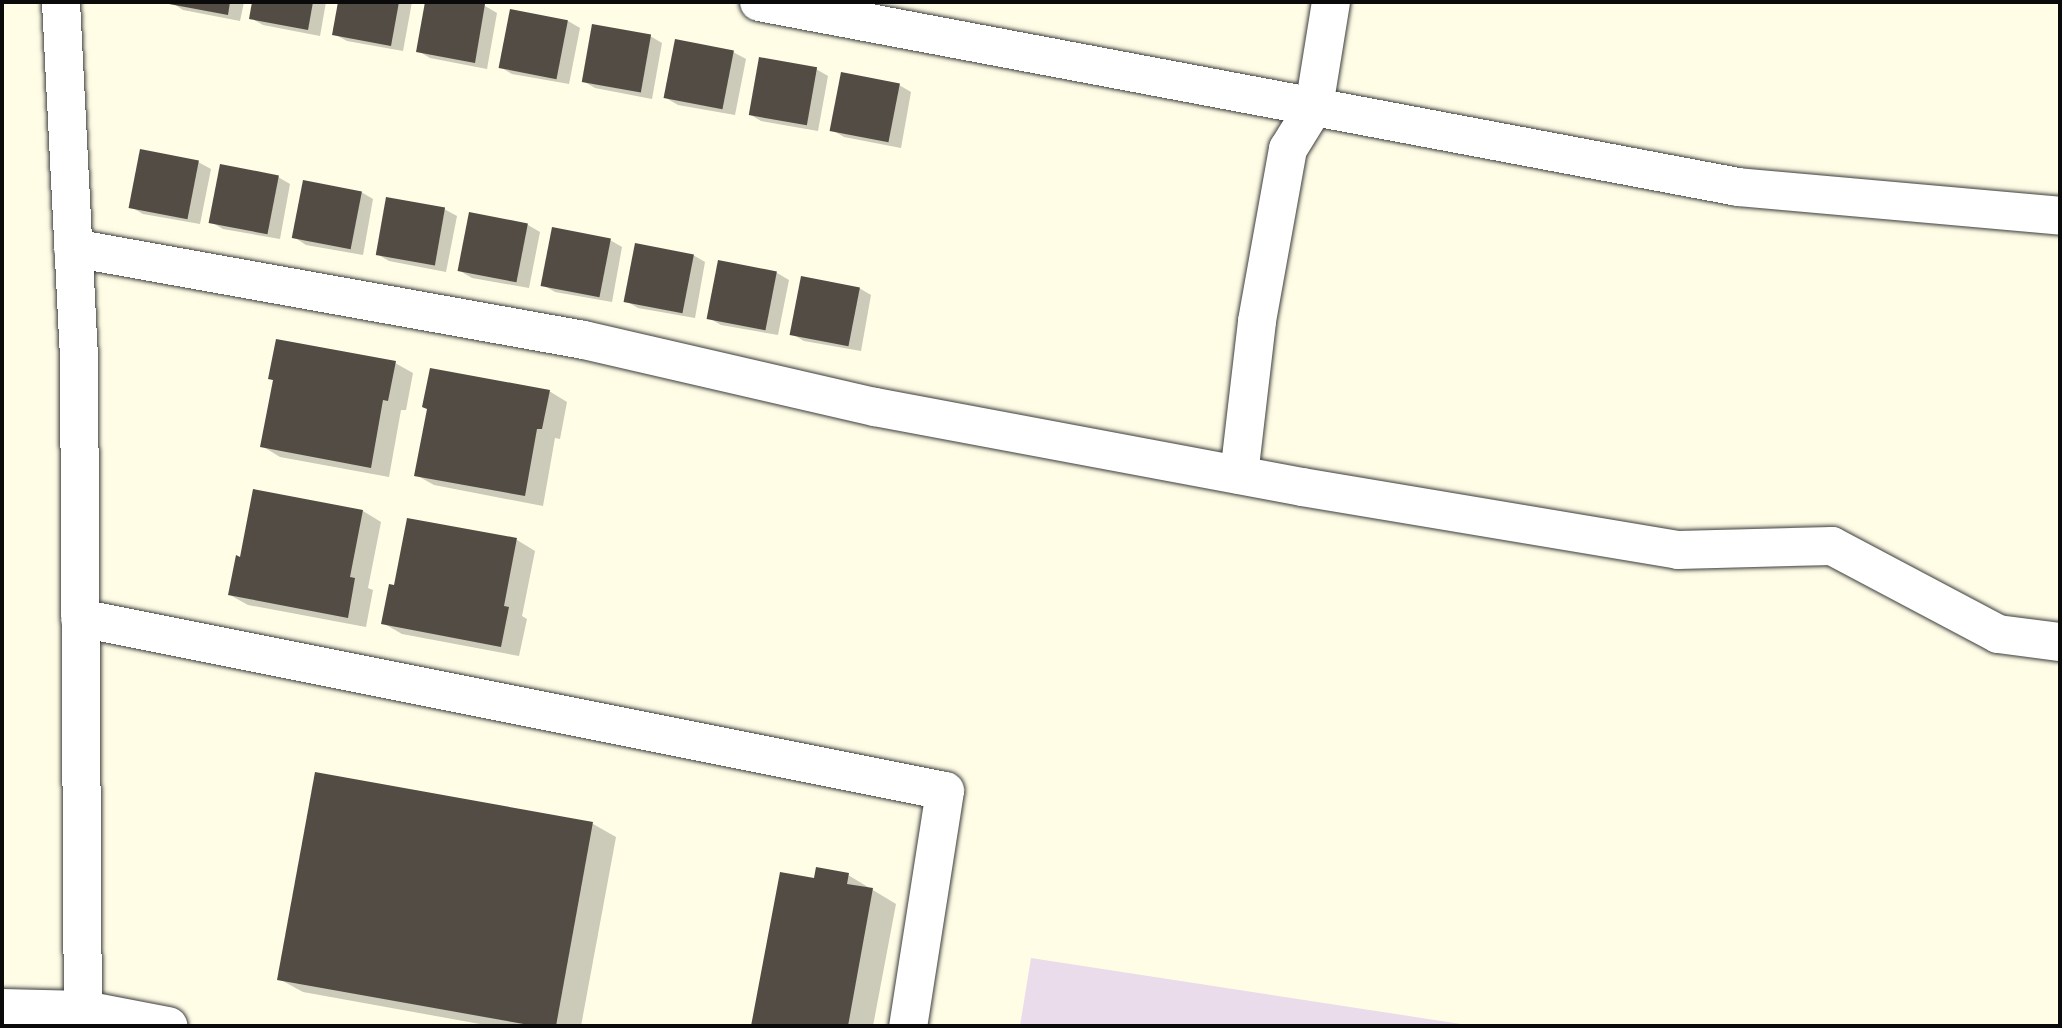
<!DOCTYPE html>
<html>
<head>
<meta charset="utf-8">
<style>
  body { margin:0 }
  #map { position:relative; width:2062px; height:1028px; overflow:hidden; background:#fffde6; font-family:"PT Serif",serif }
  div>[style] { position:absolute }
  .industrial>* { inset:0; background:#eadcea }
  .shadow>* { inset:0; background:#0003 }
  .building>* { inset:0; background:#534c45; transform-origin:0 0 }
  .roads { filter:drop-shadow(0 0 2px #3d3d3d) drop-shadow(0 0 2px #3d3d3d) }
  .minor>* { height:38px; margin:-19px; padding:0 19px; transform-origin:19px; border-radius:19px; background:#fff }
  span { translate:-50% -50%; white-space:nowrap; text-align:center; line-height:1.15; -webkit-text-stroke:7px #fff; paint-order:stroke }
  .frame { position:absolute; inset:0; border:4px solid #0a0a0a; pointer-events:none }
</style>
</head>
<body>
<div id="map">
  <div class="industrial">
    <i style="clip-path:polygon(1031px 958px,1474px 1026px,1020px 1026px)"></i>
  </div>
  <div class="shadow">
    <i style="clip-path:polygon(171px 2px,244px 2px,240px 21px,183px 10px)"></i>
    <i style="clip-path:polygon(254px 2px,326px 2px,320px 36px,263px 25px,251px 18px)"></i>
    <i style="clip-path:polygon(340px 2px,412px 2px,403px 51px,347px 41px,334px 34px)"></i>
    <i style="clip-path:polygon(427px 2px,464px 2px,485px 6px,497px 13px,487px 69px,430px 58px,418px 51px)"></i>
    <i style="clip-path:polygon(568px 21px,580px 28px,569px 84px,512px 74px,500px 67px)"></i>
    <i style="clip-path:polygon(650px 36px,662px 43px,652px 99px,595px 88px,583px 81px)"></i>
    <i style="clip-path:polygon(733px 52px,746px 59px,735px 115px,678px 105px,666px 98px)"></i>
    <i style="clip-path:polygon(816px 69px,828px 76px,818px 131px,761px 121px,749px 114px)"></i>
    <i style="clip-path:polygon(899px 85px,911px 92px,901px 148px,844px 137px,832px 130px)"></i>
    <i style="clip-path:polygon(198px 162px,211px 169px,200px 224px,143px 214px,131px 207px)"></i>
    <i style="clip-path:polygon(278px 177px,290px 184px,280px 239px,223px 229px,211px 222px)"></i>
    <i style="clip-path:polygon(361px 192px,373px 199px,363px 255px,306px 245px,294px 237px)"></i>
    <i style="clip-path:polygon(444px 209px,457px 216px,446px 272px,389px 261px,377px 254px)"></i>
    <i style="clip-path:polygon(528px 225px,540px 232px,529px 288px,472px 278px,460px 271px)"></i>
    <i style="clip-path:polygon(610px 240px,622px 247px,612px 302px,555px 292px,543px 285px)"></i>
    <i style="clip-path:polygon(693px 255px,705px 262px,695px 318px,638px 308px,626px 301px)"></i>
    <i style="clip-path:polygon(777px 273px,789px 280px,778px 335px,721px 325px,709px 318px)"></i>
    <i style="clip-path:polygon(859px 288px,871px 295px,861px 351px,804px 341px,792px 334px)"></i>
    <i style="clip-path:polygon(395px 363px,413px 373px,406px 410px,401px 410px,389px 477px,280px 457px,262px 446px,275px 380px)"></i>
    <i style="clip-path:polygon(549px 391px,567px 402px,560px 439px,555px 438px,543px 506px,434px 485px,416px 475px)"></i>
    <i style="clip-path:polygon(254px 491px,363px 511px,381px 522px,368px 588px,373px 590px,366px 627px,248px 605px,230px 595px,242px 559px)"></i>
    <i style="clip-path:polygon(517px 540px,535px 551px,522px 616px,527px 619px,519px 656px,402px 634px,383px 623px)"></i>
    <i style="clip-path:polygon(317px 774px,593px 824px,616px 837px,581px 1026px,491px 1026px,303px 992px,279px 979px)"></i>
    <i style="clip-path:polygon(781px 874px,816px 880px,848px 875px,896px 904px,873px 1026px,753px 1026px)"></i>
  </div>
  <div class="building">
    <i style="clip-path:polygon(170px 2px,230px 2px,228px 15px,169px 4px)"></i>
    <i style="clip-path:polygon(252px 2px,313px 2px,308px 30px,249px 19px)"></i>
    <i style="clip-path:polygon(338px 2px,399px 2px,391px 46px,332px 35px)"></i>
    <i style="clip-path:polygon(425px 2px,485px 4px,475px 63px,416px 52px)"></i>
    <i style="left:510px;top:9px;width:59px;height:60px;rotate:11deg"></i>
    <i style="left:592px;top:24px;width:60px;height:59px;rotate:10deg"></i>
    <i style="left:675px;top:39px;width:60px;height:60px;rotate:11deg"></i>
    <i style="left:759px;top:57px;width:59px;height:59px;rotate:10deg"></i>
    <i style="left:841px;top:72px;width:60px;height:60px;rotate:11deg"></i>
    <i style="left:140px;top:149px;width:60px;height:60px;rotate:11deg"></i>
    <i style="left:220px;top:164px;width:60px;height:60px;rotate:11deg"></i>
    <i style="left:303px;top:180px;width:60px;height:59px;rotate:11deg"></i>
    <i style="left:386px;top:197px;width:60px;height:59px;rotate:10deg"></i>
    <i style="left:469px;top:212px;width:60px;height:60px;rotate:11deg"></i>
    <i style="left:552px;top:227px;width:60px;height:60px;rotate:11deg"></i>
    <i style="left:635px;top:243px;width:60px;height:60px;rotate:11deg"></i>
    <i style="left:718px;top:260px;width:60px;height:60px;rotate:11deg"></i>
    <i style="left:801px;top:276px;width:60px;height:60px;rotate:11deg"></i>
    <i style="clip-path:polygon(276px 339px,396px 361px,388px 401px,383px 400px,371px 468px,260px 447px,273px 380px,268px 379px)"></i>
    <i style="clip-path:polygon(430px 368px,550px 390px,542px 429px,537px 429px,525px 496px,414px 476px,427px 409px,422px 407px)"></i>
    <i style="clip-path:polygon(253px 489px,363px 510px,350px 577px,355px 578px,348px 618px,228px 595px,236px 555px,240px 557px)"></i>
    <i style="clip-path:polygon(407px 518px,517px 538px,504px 606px,509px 607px,501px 647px,381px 624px,389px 584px,394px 585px)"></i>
    <i style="clip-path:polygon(315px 772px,593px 822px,556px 1026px,535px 1026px,277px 980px)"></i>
    <i style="clip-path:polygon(816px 867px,849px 873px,847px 884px,873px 888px,848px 1026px,751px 1026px,780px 872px,814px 878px)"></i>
  </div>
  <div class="roads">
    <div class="minor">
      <i style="left:61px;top:2px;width:359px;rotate:87.1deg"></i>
      <i style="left:79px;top:361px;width:665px;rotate:89.66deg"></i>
      <i style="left:759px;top:2px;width:996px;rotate:10.7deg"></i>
      <i style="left:1738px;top:187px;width:323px;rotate:5.1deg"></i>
      <i style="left:73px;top:248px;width:519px;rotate:10.21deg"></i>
      <i style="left:584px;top:340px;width:299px;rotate:13deg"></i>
      <i style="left:875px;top:407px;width:434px;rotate:10.6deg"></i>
      <i style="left:1302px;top:487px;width:381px;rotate:9.5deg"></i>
      <i style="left:1678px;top:550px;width:154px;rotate:-1.5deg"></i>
      <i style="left:1832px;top:546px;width:188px;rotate:27.9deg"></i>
      <i style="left:1998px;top:634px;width:63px;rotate:7.4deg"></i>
      <i style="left:1239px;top:475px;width:155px;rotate:-83.3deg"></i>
      <i style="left:1257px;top:321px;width:175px;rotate:-79.8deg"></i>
      <i style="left:1288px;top:149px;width:49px;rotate:-58.2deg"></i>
      <i style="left:1314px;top:107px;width:106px;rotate:-80.8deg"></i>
      <i style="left:80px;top:618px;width:882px;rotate:11.31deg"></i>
      <i style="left:945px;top:791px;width:238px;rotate:98.9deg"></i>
      <i style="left:2px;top:1008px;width:82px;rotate:1.4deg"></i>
      <i style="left:84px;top:1010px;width:86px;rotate:10.8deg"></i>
    </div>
  </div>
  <div class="frame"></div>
</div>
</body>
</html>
